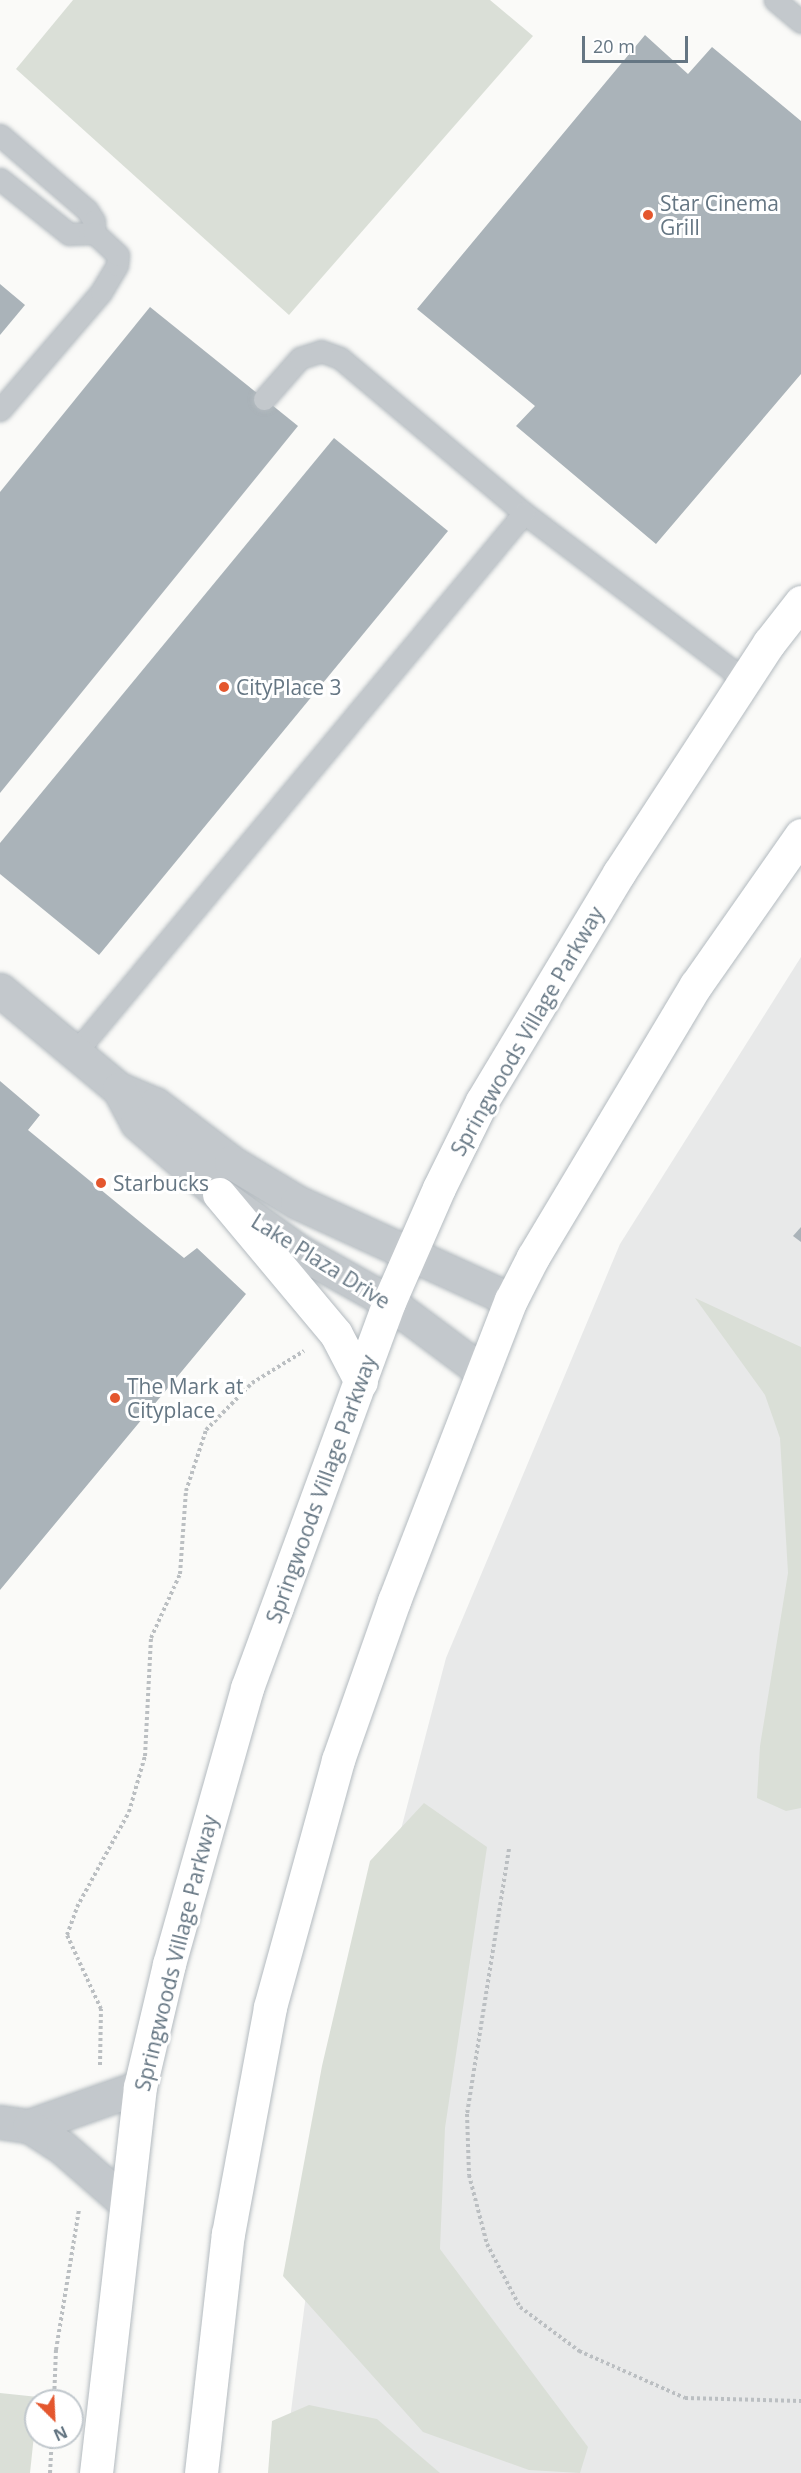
<!DOCTYPE html>
<html>
<head>
<meta charset="utf-8">
<style>
  body { margin:0 }
  #map { position:relative; width:801px; height:2473px; overflow:hidden; background:#fafaf8; font-family:"Open Sans",sans-serif }
  div>[style] { position:absolute }
  .built>* { inset:0; background:#e8e9e9 }
  .green>* { inset:0; background:#dadfd7 }
  .building>* { inset:0; background:#aab3b9 }
  .path>* { height:4px; margin-top:-2px; transform-origin:0; background:repeating-linear-gradient(90deg,#bbbfc2 0 3px,transparent 0 6px) }
  .roads { filter:drop-shadow(0 0 2px #b3babf) drop-shadow(0 0 2px #b3babf) }
  .service>* { height:21px; margin:-10.5px; padding:0 10.5px; transform-origin:10.5px; border-radius:10.5px; background:#c3c8cc }
  .minor>* { height:33px; margin:-16.5px; padding:0 16.5px; transform-origin:16.5px; border-radius:16.5px; background:#c3c8cc }
  .tertiary>* { height:33px; margin:-16.5px; padding:0 16.5px; transform-origin:16.5px; border-radius:16.5px; background:#c3c8cc }
  .secondary>* { height:33px; margin:-16.5px; padding:0 16.5px; transform-origin:16.5px; border-radius:16.5px; background:#fff }
  .dots>* { width:16px; height:16px; translate:-50% -50%; box-sizing:border-box; border:3px solid #fff; border-radius:50% }
  span { translate:-50% -50%; white-space:nowrap; text-align:center; line-height:1.15; -webkit-text-stroke:6px #fff; paint-order:stroke }
  .poi-label { font-size:21px; color:#657683 }
  .left { translate:0 -50%; text-align:left }
  .street-label { font-size:21px; color:#657683 }
  .north { position:absolute; left:24px; top:2389px; width:60px; height:60px; box-sizing:border-box; background:#fff; border:2px solid #c1c8cd; border-radius:50%; rotate:156deg; font-size:16px; font-weight:700; line-height:24px; text-align:center; color:#657683 }
  .north::after { content:''; display:block; margin:auto; width:21px; height:27px; background:#e4572e; clip-path:polygon(50% 0,100% 100%,50% 72%,0 100%) }
  .scale { position:absolute; left:582px; top:36px; width:106px; height:27px; box-sizing:border-box; border:3px solid #657683; border-top:0; padding-left:8px; font-size:18px; line-height:21px; white-space:nowrap; color:#657683; -webkit-text-stroke:4px #fff; paint-order:stroke }
</style>
</head>
<body>
<div id="map">
  <div class="built">
    <i style="clip-path:polygon(801px 957px,801px 2473px,289px 2473px,289px 2427px,332px 2092px,446px 1658px,620px 1244px)"></i>
  </div>
  <div class="green">
    <i style="clip-path:polygon(73px 0,490px 0,533px 36px,289px 315px,16px 69px)"></i>
    <i style="clip-path:polygon(695px 1298px,801px 1347px,801px 1808px,786px 1811px,757px 1798px,760px 1746px,788px 1573px,780px 1438px,765px 1395px)"></i>
    <i style="clip-path:polygon(424px 1803px,487px 1847px,445px 2128px,440px 2249px,588px 2447px,580px 2473px,529px 2470px,423px 2432px,283px 2276px,322px 2066px,370px 1861px)"></i>
    <i style="clip-path:polygon(0 2393px,38px 2397px,30px 2473px,0 2473px)"></i>
    <i style="clip-path:polygon(309px 2405px,377px 2419px,440px 2473px,268px 2473px,272px 2421px)"></i>
  </div>
  <div class="building">
    <i style="clip-path:polygon(645px 35px,688px 74px,712px 47px,801px 121px,801px 374px,656px 544px,516px 426px,535px 406px,417px 309px)"></i>
    <i style="clip-path:polygon(0 284px,25px 305px,0 335px)"></i>
    <i style="clip-path:polygon(150px 307px,298px 426px,0 793px,0 492px)"></i>
    <i style="clip-path:polygon(334px 438px,448px 531px,99px 955px,0 874px,0 843px)"></i>
    <i style="clip-path:polygon(0 1081px,40px 1115px,28px 1130px,184px 1258px,197px 1248px,246px 1294px,0 1590px)"></i>
    <i style="clip-path:polygon(801px 1227px,801px 1242px,793px 1236px)"></i>
  </div>
  <div class="path">
    <i style="left:509px;top:1849px;width:268px;rotate:99deg"></i>
    <i style="left:467px;top:2114px;width:61px;rotate:88.1deg"></i>
    <i style="left:469px;top:2175px;width:71px;rotate:75.4deg"></i>
    <i style="left:487px;top:2244px;width:71px;rotate:62.4deg"></i>
    <i style="left:520px;top:2307px;width:74px;rotate:36.7deg"></i>
    <i style="left:579px;top:2351px;width:116px;rotate:23.9deg"></i>
    <i style="left:685px;top:2398px;width:116px;rotate:1.5deg"></i>
    <i style="left:100px;top:2065px;width:56px;rotate:-89deg"></i>
    <i style="left:101px;top:2009px;width:81px;rotate:-114.7deg"></i>
    <i style="left:67px;top:1935px;width:30px;rotate:-70deg"></i>
    <i style="left:77px;top:1907px;width:108px;rotate:-61.3deg"></i>
    <i style="left:129px;top:1812px;width:58px;rotate:-74.1deg"></i>
    <i style="left:145px;top:1756px;width:118px;rotate:-87.1deg"></i>
    <i style="left:151px;top:1638px;width:70px;rotate:-65.6deg"></i>
    <i style="left:180px;top:1574px;width:83px;rotate:-85.9deg"></i>
    <i style="left:186px;top:1491px;width:64px;rotate:-71.8deg"></i>
    <i style="left:206px;top:1430px;width:66px;rotate:-45.6deg"></i>
    <i style="left:252px;top:1383px;width:61px;rotate:-31.6deg"></i>
    <i style="left:54px;top:2401px;width:51px;rotate:-87.8deg"></i>
    <i style="left:56px;top:2350px;width:143px;rotate:-80.7deg"></i>
    <i style="left:50px;top:2473px;width:36px;rotate:-87deg"></i>
  </div>
  <div class="roads">
    <div class="service">
      <i style="left:775px;top:0;width:34px;rotate:40deg"></i>
      <i style="left:0;top:135px;width:115px;rotate:40.8deg"></i>
      <i style="left:87px;top:210px;width:13px;rotate:58deg"></i>
      <i style="left:94px;top:221px;width:12px;rotate:90deg"></i>
      <i style="left:94px;top:233px;width:25px;rotate:178deg"></i>
      <i style="left:69px;top:234px;width:88px;rotate:-141.4deg"></i>
      <i style="left:264px;top:399px;width:55px;rotate:-48.7deg"></i>
      <i style="left:300px;top:358px;width:22px;rotate:-18deg"></i>
      <i style="left:321px;top:351px;width:20px;rotate:20deg"></i>
      <i style="left:340px;top:358px;width:241px;rotate:40.1deg"></i>
      <i style="left:524px;top:513px;width:277px;rotate:37.1deg"></i>
      <i style="left:0;top:410px;width:155px;rotate:-49.4deg"></i>
      <i style="left:101px;top:292px;width:31px;rotate:-59deg"></i>
      <i style="left:117px;top:265px;width:10px;rotate:-84deg"></i>
      <i style="left:118px;top:255px;width:33px;rotate:-137deg"></i>
      <i style="left:75px;top:1053px;width:702px;rotate:-50.26deg"></i>
    </div>
    <div class="minor">
      <i style="left:0;top:2122px;width:29px;rotate:8deg"></i>
      <i style="left:29px;top:2126px;width:118px;rotate:-19.4deg"></i>
      <i style="left:29px;top:2126px;width:40px;rotate:32.9deg"></i>
      <i style="left:63px;top:2148px;width:85px;rotate:41.2deg"></i>
    </div>
    <div class="tertiary">
      <i style="left:0;top:990px;width:155px;rotate:39.8deg"></i>
      <i style="left:119px;top:1089px;width:39px;rotate:23deg"></i>
      <i style="left:155px;top:1104px;width:96px;rotate:37.3deg"></i>
      <i style="left:231px;top:1162px;width:77px;rotate:31.2deg"></i>
      <i style="left:297px;top:1202px;width:235px;rotate:24.6deg"></i>
      <i style="left:119px;top:1089px;width:38px;rotate:62deg"></i>
      <i style="left:137px;top:1123px;width:108px;rotate:40.9deg"></i>
      <i style="left:219px;top:1194px;width:100px;rotate:35.6deg"></i>
      <i style="left:300px;top:1252px;width:102px;rotate:29.3deg"></i>
      <i style="left:389px;top:1302px;width:117px;rotate:36.7deg"></i>
    </div>
    <div class="secondary">
      <i style="left:219px;top:1194px;width:182px;rotate:50.1deg"></i>
      <i style="left:336px;top:1334px;width:54px;rotate:62.5deg"></i>
      <i style="left:96px;top:2473px;width:388px;rotate:-83.5deg"></i>
      <i style="left:140px;top:2087px;width:126px;rotate:-76.7deg"></i>
      <i style="left:169px;top:1964px;width:287px;rotate:-74.2deg"></i>
      <i style="left:247px;top:1688px;width:411px;rotate:-69.8deg"></i>
      <i style="left:389px;top:1302px;width:124px;rotate:-66.3deg"></i>
      <i style="left:439px;top:1188px;width:97px;rotate:-63.7deg"></i>
      <i style="left:482px;top:1101px;width:266px;rotate:-59deg"></i>
      <i style="left:619px;top:873px;width:275px;rotate:-56.9deg"></i>
      <i style="left:769px;top:643px;width:52px;rotate:-52deg"></i>
      <i style="left:201px;top:2473px;width:241px;rotate:-83.6deg"></i>
      <i style="left:228px;top:2234px;width:231px;rotate:-79.5deg"></i>
      <i style="left:270px;top:2007px;width:256px;rotate:-74.6deg"></i>
      <i style="left:338px;top:1760px;width:169px;rotate:-70.6deg"></i>
      <i style="left:394px;top:1601px;width:323px;rotate:-68.8deg"></i>
      <i style="left:511px;top:1300px;width:48px;rotate:-62.9deg"></i>
      <i style="left:533px;top:1257px;width:317px;rotate:-59.1deg"></i>
      <i style="left:696px;top:985px;width:183px;rotate:-55deg"></i>
    </div>
  </div>
  <div class="dots">
    <i style="left:648px;top:215px;background:#e4572e"></i>
    <i style="left:224px;top:687px;background:#e4572e"></i>
    <i style="left:101px;top:1183px;background:#e4572e"></i>
    <i style="left:115px;top:1398px;background:#e4572e"></i>
  </div>
  <div class="poi-label">
    <span class="left" style="left:660px;top:215px">Star Cinema<br>Grill</span>
    <span class="left" style="left:236px;top:687px">CityPlace 3</span>
    <span class="left" style="left:113px;top:1183px">Starbucks</span>
    <span class="left" style="left:127px;top:1398px">The Mark at<br>Cityplace</span>
  </div>
  <div class="street-label">
    <span style="left:527px;top:1031px;rotate:-60deg">Springwoods Village Parkway</span>
    <span style="left:321px;top:1261px;rotate:32deg">Lake Plaza Drive</span>
    <span style="left:321px;top:1489px;rotate:-70deg">Springwoods Village Parkway</span>
    <span style="left:176px;top:1953px;rotate:-76deg">Springwoods Village Parkway</span>
  </div>
  <div class="north">N</div>
  <div class="scale">20 m</div>
</div>
</body>
</html>
